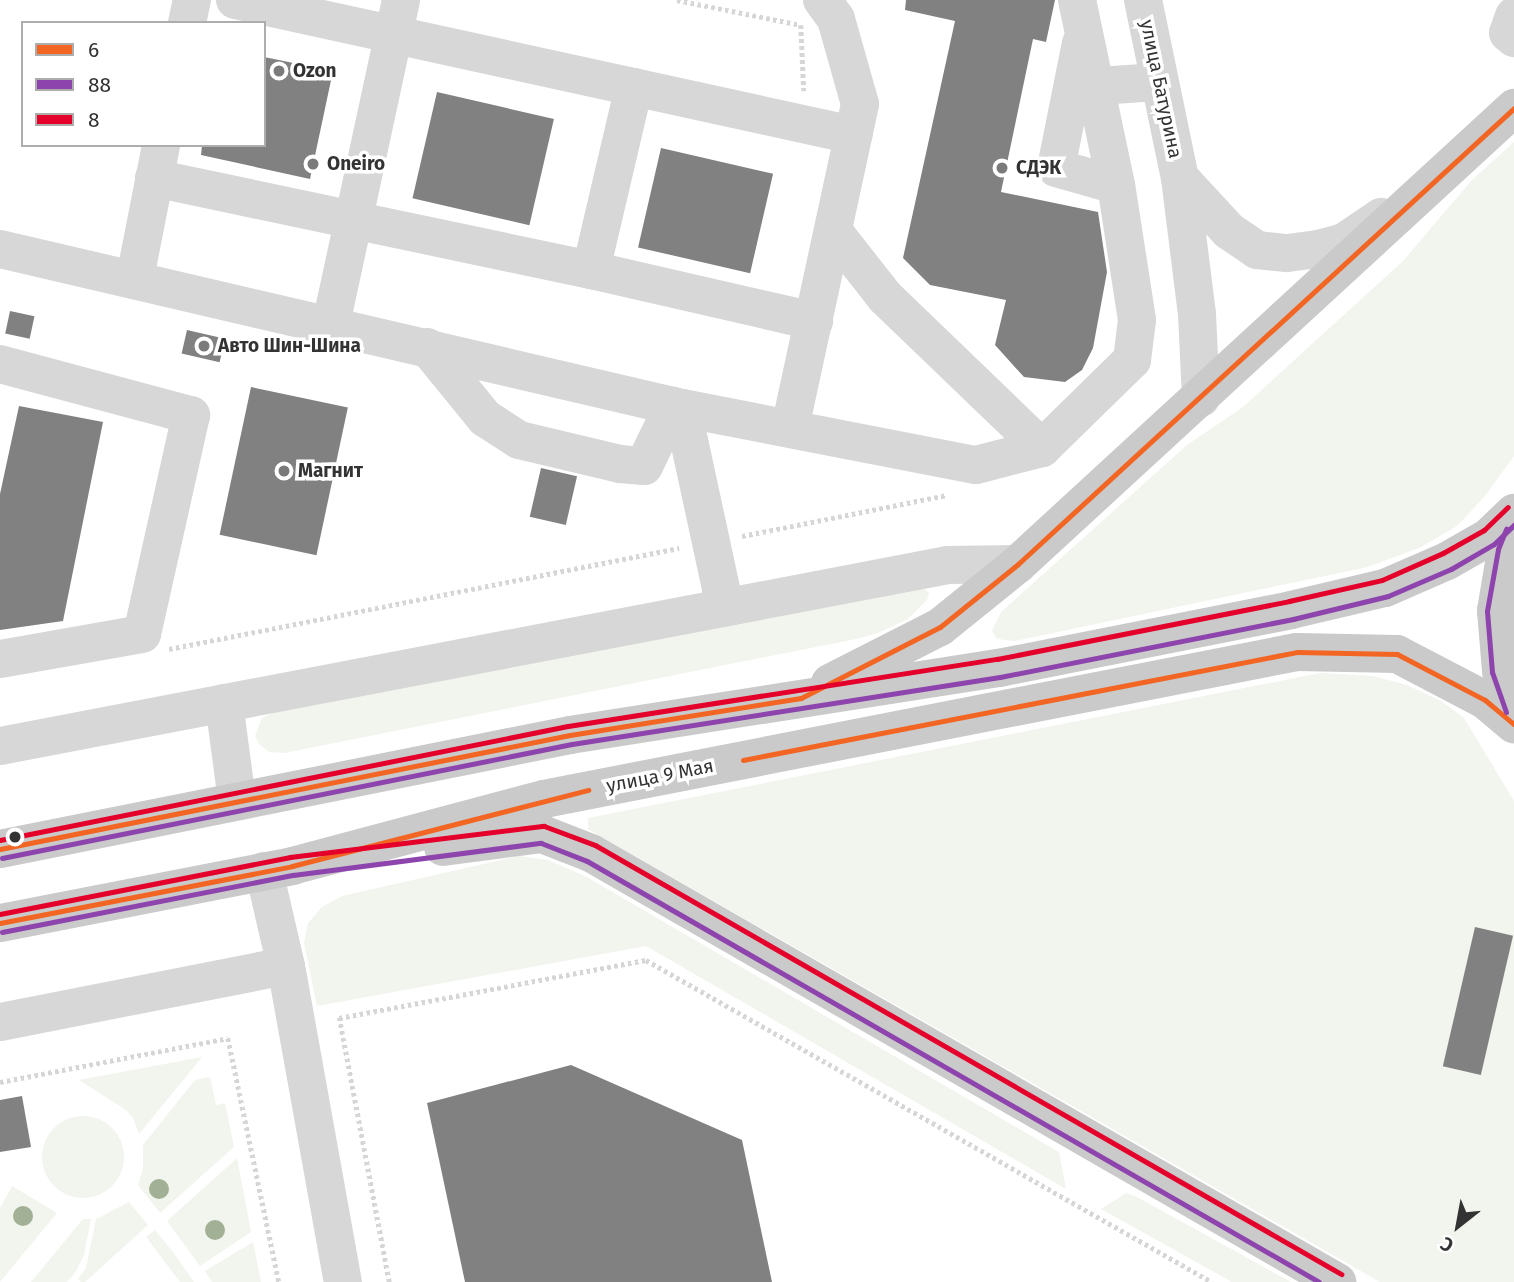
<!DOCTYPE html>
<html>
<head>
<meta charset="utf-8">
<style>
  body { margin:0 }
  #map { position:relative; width:1514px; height:1282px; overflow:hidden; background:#fff; font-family:"Fira Sans",sans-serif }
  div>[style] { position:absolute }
  .green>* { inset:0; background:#f1f5ed }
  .round { border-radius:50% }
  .building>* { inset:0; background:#818181; transform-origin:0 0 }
  .path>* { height:4.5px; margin-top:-2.25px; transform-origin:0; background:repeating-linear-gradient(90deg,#d6d6d6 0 3.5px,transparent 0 7px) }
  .minor>* { height:38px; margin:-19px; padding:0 19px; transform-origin:19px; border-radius:19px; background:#d7d7d7 }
  .major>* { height:38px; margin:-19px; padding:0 19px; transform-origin:19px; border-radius:19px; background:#cacaca }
  .bus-1>* { height:5px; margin:-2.5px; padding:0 2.5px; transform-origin:2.5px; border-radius:2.5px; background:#f26522 }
  .bus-2>* { height:5px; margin:-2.5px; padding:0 2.5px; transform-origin:2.5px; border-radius:2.5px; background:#8e44ad }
  .bus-3>* { height:5px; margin:-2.5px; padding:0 2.5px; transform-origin:2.5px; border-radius:2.5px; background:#e4002b }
  .trees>* { width:20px; height:20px; margin:-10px; border-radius:50%; background:#a2b095 }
  .dots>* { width:19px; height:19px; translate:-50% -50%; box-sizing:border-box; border:4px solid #fff; border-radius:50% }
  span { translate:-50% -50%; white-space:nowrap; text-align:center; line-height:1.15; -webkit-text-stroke:7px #fff; paint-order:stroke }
  .poi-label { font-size:19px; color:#333; font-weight:700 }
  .left { translate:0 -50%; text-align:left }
  .street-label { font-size:19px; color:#333 }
  .legend { position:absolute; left:21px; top:21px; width:245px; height:126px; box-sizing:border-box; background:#fff; border:2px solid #adadad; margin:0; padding:9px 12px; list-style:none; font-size:21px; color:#333 }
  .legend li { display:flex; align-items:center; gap:14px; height:35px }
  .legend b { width:35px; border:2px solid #adadad }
  .north { position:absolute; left:1423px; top:1191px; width:70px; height:70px; -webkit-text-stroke:5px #fff; paint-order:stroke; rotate:211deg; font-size:19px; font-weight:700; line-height:28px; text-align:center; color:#333 }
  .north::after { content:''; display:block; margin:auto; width:24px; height:32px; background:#333; clip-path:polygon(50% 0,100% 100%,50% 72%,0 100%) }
</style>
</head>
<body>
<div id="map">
  <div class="green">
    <i style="clip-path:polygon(1514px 142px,1514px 456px,1485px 496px,1457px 526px,1421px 547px,1368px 567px,1015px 641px,997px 639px,992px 631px,1001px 612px,1187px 445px,1243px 407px,1403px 261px,1472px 180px)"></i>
    <i style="clip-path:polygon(924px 588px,929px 593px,927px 600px,908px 619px,878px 633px,856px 639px,284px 753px,269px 752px,259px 744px,255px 736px,262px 718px,277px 711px)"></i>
    <i style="clip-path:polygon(1320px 673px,1373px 676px,1407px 685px,1441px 701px,1464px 718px,1514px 801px,1514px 1282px,1380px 1282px,588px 829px,588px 818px)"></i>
    <i style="clip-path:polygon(519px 856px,548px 860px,585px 876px,1059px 1152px,1066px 1189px,646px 946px,317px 1006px,304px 943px,308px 923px,322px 907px,342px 896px)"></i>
    <i style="clip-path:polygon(202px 1057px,139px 1134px,133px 1118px,126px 1110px,79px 1080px)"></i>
    <i style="clip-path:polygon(210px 1077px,216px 1105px,225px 1103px,234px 1147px,160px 1213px,138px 1185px,143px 1169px,143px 1145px,195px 1080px)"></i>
    <i class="round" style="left:42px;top:1116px;width:82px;height:82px"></i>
    <i style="clip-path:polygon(237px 1158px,251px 1232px,200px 1266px,167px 1221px)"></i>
    <i style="clip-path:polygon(12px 1186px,57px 1213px,0 1282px,0 1208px)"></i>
    <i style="clip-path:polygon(1126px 1193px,1137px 1197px,1291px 1282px,1232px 1282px,1101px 1209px)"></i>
    <i style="clip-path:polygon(129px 1202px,148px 1225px,85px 1282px,81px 1282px,78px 1279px,86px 1268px,96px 1219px)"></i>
    <i style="clip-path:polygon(83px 1219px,91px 1219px,84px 1255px,75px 1273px,67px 1282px,31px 1282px)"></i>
    <i style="clip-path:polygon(155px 1230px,173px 1252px,194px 1282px,180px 1282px,146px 1237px)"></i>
    <i style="clip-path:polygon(253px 1242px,261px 1282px,212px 1282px,205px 1271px)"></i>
  </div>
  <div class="building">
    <i style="clip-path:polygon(906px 0,1055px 0,1046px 42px,1033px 39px,1001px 192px,1098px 212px,1107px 272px,1093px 348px,1082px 370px,1065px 382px,1024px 377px,995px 345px,1006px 300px,930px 285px,903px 258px,955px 21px,905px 10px)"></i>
    <i style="clip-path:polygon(264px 57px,333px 71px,310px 179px,201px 155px,202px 145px,264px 145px)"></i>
    <i style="left:437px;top:92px;width:120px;height:109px;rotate:13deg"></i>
    <i style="left:661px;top:148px;width:115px;height:102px;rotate:13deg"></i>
    <i style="left:10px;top:311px;width:25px;height:23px;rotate:12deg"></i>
    <i style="left:187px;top:330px;width:39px;height:24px;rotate:13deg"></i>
    <i style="left:251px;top:387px;width:99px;height:151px;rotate:12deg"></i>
    <i style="clip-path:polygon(19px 406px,103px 422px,63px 621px,0 630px,0 494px)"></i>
    <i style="left:541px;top:468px;width:37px;height:50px;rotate:13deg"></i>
    <i style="left:1475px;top:927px;width:39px;height:143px;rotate:13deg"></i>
    <i style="clip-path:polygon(571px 1065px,742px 1140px,772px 1282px,465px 1282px,427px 1103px)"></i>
    <i style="clip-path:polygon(22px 1096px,31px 1147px,0 1152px,0 1100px)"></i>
  </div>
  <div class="path">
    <i style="left:677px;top:0;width:126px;rotate:11.4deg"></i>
    <i style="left:801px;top:25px;width:66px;rotate:87.4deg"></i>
    <i style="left:742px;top:536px;width:209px;rotate:-11.3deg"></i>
    <i style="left:169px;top:649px;width:520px;rotate:-11.2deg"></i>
    <i style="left:0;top:1082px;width:232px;rotate:-10.9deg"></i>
    <i style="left:228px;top:1038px;width:249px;rotate:78.2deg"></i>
    <i style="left:389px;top:1282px;width:269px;rotate:-100.7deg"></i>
    <i style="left:339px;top:1018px;width:312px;rotate:-10.7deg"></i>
    <i style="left:646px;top:960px;width:651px;rotate:29.64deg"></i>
  </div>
  <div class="minor">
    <i style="left:235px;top:0;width:633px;rotate:12.32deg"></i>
    <i style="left:1143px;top:0;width:182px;rotate:78.3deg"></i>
    <i style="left:1180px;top:178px;width:137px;rotate:82.9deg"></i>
    <i style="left:1197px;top:314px;width:84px;rotate:87.3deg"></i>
    <i style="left:1514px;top:16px;width:18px;rotate:109deg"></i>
    <i style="left:1508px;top:33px;width:8px;rotate:40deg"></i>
    <i style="left:187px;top:23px;width:24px;rotate:-78deg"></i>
    <i style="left:1081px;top:43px;width:127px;rotate:101.3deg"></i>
    <i style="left:1056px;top:168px;width:62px;rotate:15.8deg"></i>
    <i style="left:1097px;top:86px;width:62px;rotate:-3.7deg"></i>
    <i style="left:154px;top:178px;width:447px;rotate:11.9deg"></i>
    <i style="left:591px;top:270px;width:229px;rotate:12.9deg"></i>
    <i style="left:1180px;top:178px;width:72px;rotate:47.2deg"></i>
    <i style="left:1229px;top:231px;width:34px;rotate:34deg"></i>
    <i style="left:1257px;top:250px;width:30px;rotate:6deg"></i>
    <i style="left:1287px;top:253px;width:31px;rotate:-7deg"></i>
    <i style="left:1318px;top:249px;width:27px;rotate:-15deg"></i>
    <i style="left:1344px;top:242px;width:45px;rotate:-34deg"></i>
    <i style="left:834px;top:232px;width:83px;rotate:51.9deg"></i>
    <i style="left:885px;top:297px;width:218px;rotate:43.9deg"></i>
    <i style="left:0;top:249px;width:700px;rotate:13.12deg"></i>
    <i style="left:682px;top:408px;width:299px;rotate:11deg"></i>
    <i style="left:976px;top:465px;width:68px;rotate:-14.4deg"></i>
    <i style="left:1042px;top:448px;width:126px;rotate:-44.4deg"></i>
    <i style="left:1132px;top:360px;width:40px;rotate:-82.9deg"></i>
    <i style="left:1137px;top:320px;width:137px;rotate:-98.8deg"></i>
    <i style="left:1116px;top:185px;width:189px;rotate:-101.9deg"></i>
    <i style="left:591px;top:270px;width:188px;rotate:-76.8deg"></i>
    <i style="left:135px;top:278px;width:136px;rotate:-78.9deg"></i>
    <i style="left:331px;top:324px;width:331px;rotate:-77.8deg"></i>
    <i style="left:427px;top:347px;width:92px;rotate:50.8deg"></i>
    <i style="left:485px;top:418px;width:40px;rotate:32.9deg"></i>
    <i style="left:519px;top:440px;width:104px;rotate:13.4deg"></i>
    <i style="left:620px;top:464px;width:24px;rotate:5deg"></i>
    <i style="left:644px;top:466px;width:67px;rotate:-64.2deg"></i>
    <i style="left:0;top:364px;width:198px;rotate:15deg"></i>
    <i style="left:191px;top:415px;width:224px;rotate:102.6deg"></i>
    <i style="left:142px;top:634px;width:144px;rotate:170deg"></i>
    <i style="left:682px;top:408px;width:204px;rotate:77.8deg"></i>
    <i style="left:790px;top:428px;width:331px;rotate:-77.8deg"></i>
    <i style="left:860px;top:104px;width:88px;rotate:-105.8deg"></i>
    <i style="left:836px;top:19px;width:24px;rotate:-126deg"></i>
    <i style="left:224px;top:703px;width:99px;rotate:82.4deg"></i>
    <i style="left:0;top:746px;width:965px;rotate:-10.81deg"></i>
    <i style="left:948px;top:565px;width:70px;rotate:-0.8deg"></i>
    <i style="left:264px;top:871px;width:98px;rotate:77deg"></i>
    <i style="left:286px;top:966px;width:321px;rotate:79.8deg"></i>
    <i style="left:0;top:1022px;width:291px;rotate:-11.1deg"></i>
  </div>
  <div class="major">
    <i style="left:1514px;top:533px;width:20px;rotate:114deg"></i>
    <i style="left:1506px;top:551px;width:61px;rotate:99.5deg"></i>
    <i style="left:1496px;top:611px;width:60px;rotate:85.2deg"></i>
    <i style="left:1501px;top:671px;width:40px;rotate:71.1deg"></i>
    <i style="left:830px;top:683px;width:123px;rotate:-27deg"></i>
    <i style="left:940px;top:627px;width:100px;rotate:-38.9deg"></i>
    <i style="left:1018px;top:564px;width:674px;rotate:-42.59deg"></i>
    <i style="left:443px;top:847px;width:100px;rotate:-7.5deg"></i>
    <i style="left:542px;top:834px;width:53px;rotate:21.2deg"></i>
    <i style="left:591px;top:853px;width:861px;rotate:29.9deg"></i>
    <i style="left:0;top:849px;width:581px;rotate:-11.31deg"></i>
    <i style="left:570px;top:735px;width:434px;rotate:-8.9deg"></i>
    <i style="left:999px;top:668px;width:298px;rotate:-11.2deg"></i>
    <i style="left:1291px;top:610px;width:97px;rotate:-13.2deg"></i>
    <i style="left:1385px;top:588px;width:68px;rotate:-23.5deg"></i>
    <i style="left:1447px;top:561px;width:48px;rotate:-29.7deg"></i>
    <i style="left:1489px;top:537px;width:35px;rotate:-44deg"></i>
    <i style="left:0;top:923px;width:298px;rotate:-11deg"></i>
    <i style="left:292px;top:866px;width:261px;rotate:-14.9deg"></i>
    <i style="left:544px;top:799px;width:767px;rotate:-11.05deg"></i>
    <i style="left:1297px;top:652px;width:100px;rotate:1.1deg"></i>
    <i style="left:1397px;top:654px;width:99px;rotate:27.6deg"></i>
    <i style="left:1485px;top:700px;width:38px;rotate:40deg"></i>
  </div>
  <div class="bus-1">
    <i style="left:743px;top:760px;width:564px;rotate:-11.03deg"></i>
    <i style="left:1297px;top:652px;width:100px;rotate:1.1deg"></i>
    <i style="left:1397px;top:654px;width:99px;rotate:27.6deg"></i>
    <i style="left:1485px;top:700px;width:38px;rotate:40deg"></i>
    <i style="left:0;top:849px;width:581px;rotate:-11.31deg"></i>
    <i style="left:570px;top:735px;width:234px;rotate:-9.1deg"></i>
    <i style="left:801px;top:698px;width:156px;rotate:-27.1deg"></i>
    <i style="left:940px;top:627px;width:100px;rotate:-38.9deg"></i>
    <i style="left:1018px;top:564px;width:674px;rotate:-42.59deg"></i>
    <i style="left:0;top:923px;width:298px;rotate:-11deg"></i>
    <i style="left:292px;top:866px;width:306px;rotate:-14.4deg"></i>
  </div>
  <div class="bus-2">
    <i style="left:1506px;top:712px;width:42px;rotate:-109.3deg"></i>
    <i style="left:1492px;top:672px;width:61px;rotate:-94.7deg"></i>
    <i style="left:1487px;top:611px;width:63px;rotate:-79.9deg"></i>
    <i style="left:1498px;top:549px;width:22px;rotate:-68deg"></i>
    <i style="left:2px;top:858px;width:581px;rotate:-11.31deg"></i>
    <i style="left:572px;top:744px;width:433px;rotate:-8.9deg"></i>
    <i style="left:1000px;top:677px;width:299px;rotate:-11.2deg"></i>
    <i style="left:1293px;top:619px;width:98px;rotate:-13.6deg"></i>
    <i style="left:1388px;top:596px;width:69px;rotate:-23.2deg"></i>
    <i style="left:1451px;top:569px;width:50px;rotate:-30.2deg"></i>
    <i style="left:1494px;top:544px;width:28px;rotate:-44deg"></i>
    <i style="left:2px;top:932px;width:297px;rotate:-11.1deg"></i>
    <i style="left:293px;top:875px;width:250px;rotate:-7.4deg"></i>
    <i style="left:541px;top:843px;width:49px;rotate:21.4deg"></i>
    <i style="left:587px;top:861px;width:844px;rotate:29.9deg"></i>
  </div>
  <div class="bus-3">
    <i style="left:0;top:840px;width:579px;rotate:-11.35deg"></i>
    <i style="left:568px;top:726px;width:434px;rotate:-8.9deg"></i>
    <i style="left:997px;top:659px;width:298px;rotate:-11.2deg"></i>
    <i style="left:1289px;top:601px;width:95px;rotate:-12.7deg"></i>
    <i style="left:1382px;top:580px;width:67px;rotate:-23.9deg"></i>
    <i style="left:1443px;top:553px;width:47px;rotate:-29.3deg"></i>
    <i style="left:1484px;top:530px;width:33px;rotate:-44deg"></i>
    <i style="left:0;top:914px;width:296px;rotate:-11.1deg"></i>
    <i style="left:290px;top:857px;width:256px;rotate:-7deg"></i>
    <i style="left:544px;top:826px;width:54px;rotate:20.4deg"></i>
    <i style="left:595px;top:845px;width:861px;rotate:29.9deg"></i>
  </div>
  <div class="trees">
    <i style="left:159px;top:1189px"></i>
    <i style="left:23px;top:1216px"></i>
    <i style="left:215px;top:1230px"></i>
  </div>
  <div class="dots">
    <i style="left:279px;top:71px;background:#7a7a7a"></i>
    <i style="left:313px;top:164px;background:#7a7a7a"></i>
    <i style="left:1002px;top:168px;background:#7a7a7a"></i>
    <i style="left:204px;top:346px;background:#7a7a7a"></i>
    <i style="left:284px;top:471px;background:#7a7a7a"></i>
    <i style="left:15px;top:837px;background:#333"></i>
  </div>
  <div class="poi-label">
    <span class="left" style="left:293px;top:71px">Ozon</span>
    <span class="left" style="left:327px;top:164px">Oneiro</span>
    <span class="left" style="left:1016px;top:168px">СДЭК</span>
    <span class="left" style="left:218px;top:346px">Авто Шин-Шина</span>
    <span class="left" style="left:298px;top:471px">Магнит</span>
  </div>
  <div class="street-label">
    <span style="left:1161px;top:89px;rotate:78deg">улица Батурина</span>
    <span style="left:660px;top:776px;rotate:-11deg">улица 9 Мая</span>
  </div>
  <ul class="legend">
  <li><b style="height:9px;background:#f26522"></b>6</li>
  <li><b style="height:9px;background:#8e44ad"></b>88</li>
  <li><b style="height:9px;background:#e4002b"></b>8</li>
  </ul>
  <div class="north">С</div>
</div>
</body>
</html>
